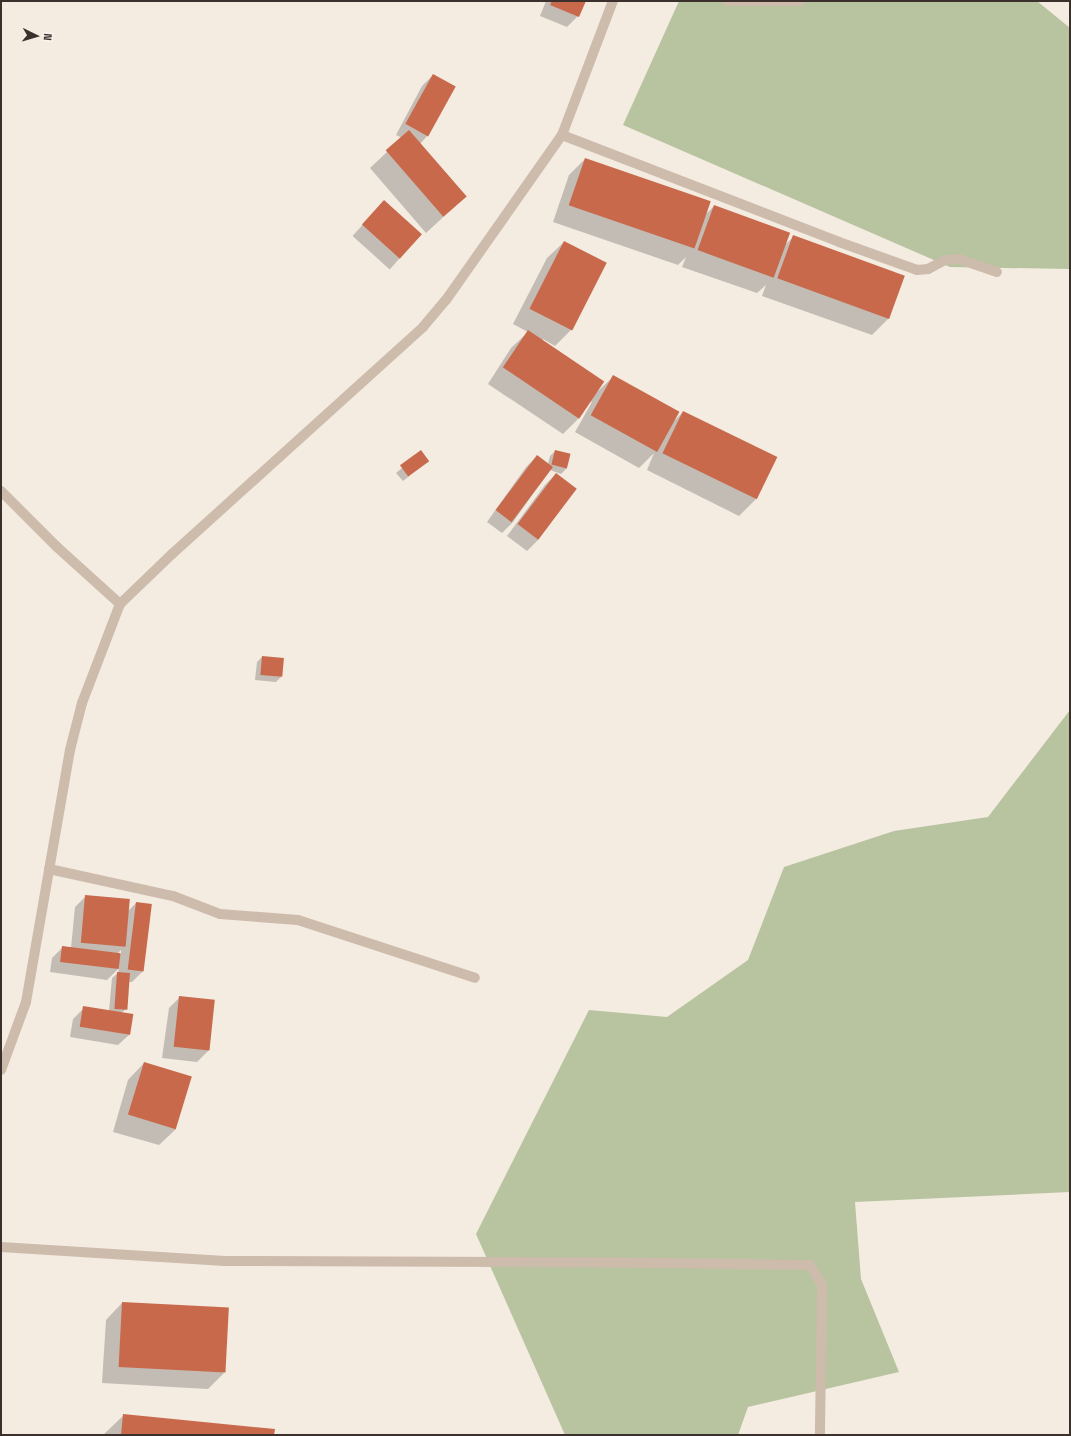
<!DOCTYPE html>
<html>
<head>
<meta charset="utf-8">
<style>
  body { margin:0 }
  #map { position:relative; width:1071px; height:1436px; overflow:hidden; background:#f4ebe1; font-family:"Space Grotesk",sans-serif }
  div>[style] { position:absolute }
  .green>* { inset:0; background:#b8c4a0 }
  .shadow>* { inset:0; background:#0003; transform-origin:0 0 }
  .building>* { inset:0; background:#c8694b; transform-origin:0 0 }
  .minor>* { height:10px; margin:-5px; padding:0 5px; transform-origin:5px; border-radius:5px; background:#cdbbac }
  span { translate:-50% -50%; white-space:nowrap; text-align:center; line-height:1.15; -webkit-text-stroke:3px #fbf5ee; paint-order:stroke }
  .frame { position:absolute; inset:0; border:2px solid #3b302b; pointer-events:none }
  .north { position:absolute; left:16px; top:16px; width:40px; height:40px; -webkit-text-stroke:3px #fbf5ee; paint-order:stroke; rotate:95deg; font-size:11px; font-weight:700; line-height:16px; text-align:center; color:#3b302b }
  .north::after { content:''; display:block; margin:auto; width:14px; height:18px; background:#3b302b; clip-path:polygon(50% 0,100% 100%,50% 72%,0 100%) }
</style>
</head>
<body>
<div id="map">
  <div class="green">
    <i style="clip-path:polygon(679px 1px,1037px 1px,1070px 28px,1070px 269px,950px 267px,623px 125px)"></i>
    <i style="clip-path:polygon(1070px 710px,1070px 1192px,855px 1202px,861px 1279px,899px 1372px,748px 1407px,738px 1435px,565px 1435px,476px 1234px,589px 1010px,667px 1017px,748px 960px,784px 867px,894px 831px,988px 817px)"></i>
  </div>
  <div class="shadow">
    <i style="clip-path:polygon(546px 1px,585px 1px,578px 16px,567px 27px,540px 16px)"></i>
    <i style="clip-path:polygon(433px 75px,428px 135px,420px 144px,466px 196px,426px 233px,370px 168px,402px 138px,396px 135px,422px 86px)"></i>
    <i style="clip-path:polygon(585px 159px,706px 214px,714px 206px,785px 245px,793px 237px,889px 318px,872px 335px,762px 296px,766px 285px,757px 293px,682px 267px,686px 257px,678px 265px,553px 222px,569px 175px)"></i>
    <i style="left:384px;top:201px;width:50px;height:47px;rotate:42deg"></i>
    <i style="clip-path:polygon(564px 242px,572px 329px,555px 346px,543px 339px,542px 341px,597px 392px,614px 376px,673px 422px,683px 412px,756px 499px,739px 516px,647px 470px,654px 453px,639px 468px,575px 432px,592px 402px,590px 401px,580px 417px,563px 434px,488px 384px,511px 348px,528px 332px,513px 324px,547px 258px)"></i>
    <i style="clip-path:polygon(555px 451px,567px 468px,561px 474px,550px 470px,513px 522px,502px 533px,487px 522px,526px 467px,537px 456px,548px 464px,550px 456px)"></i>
    <i style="clip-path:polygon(428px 461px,403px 481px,396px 473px,402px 468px)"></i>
    <i style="clip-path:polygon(556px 474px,575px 489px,538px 540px,527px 551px,507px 536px,545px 485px)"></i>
    <i style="clip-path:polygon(262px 657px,281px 677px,276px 682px,255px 680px,257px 662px)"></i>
    <i style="clip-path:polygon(evenodd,86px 896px,127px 912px,136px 903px,143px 971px,132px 982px,128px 982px,125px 1010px,121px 1013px,130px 1034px,118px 1045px,70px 1037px,73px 1019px,84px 1008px,109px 1011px,112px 978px,118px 973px,119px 968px,107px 980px,50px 972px,52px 958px,63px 947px,71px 948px,75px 907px,86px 896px,121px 950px,121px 954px,117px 954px,121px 950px)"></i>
    <i style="clip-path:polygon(180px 997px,208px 1051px,197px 1062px,162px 1058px,169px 1008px)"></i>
    <i style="clip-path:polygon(144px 1063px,176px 1129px,159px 1145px,113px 1132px,128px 1080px)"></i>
    <i style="clip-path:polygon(122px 1303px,224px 1373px,208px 1389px,102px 1383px,106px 1320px)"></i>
    <i style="clip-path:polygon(124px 1415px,273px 1435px,103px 1435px)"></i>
  </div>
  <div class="building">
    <i style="clip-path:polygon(552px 1px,586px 1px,579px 17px,550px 5px)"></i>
    <i style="left:433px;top:74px;width:26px;height:57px;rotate:29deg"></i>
    <i style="left:409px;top:130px;width:88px;height:31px;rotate:49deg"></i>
    <i style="left:585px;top:158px;width:133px;height:50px;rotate:19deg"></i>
    <i style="left:384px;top:200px;width:51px;height:33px;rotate:42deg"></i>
    <i style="left:714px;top:205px;width:81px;height:48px;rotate:20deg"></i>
    <i style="left:793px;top:235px;width:119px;height:46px;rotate:20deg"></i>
    <i style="left:564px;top:241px;width:48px;height:76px;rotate:27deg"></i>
    <i style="left:528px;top:330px;width:92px;height:45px;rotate:34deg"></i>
    <i style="left:613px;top:375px;width:76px;height:46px;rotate:29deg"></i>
    <i style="left:683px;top:411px;width:105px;height:47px;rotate:26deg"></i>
    <i style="left:421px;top:450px;width:14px;height:26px;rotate:54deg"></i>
    <i style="left:555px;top:450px;width:16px;height:15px;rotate:14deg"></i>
    <i style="left:537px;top:455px;width:20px;height:69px;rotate:37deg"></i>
    <i style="left:556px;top:473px;width:26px;height:64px;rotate:37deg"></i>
    <i style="left:262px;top:656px;width:22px;height:19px;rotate:5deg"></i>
    <i style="left:85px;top:895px;width:45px;height:48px;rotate:5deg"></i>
    <i style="left:136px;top:902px;width:16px;height:68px;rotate:7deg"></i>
    <i style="left:62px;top:946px;width:59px;height:16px;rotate:7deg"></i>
    <i style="left:117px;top:972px;width:13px;height:37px;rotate:4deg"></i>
    <i style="left:179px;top:996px;width:36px;height:51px;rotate:6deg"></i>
    <i style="left:83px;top:1006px;width:51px;height:21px;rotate:9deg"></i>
    <i style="left:144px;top:1062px;width:50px;height:55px;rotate:17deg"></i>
    <i style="left:122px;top:1302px;width:107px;height:65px;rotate:3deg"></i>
    <i style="clip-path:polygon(123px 1414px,275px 1429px,274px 1435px,121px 1435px)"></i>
  </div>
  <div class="minor">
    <i style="left:727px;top:1px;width:73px"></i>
    <i style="left:562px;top:135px;width:297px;rotate:21.1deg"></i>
    <i style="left:839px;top:242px;width:83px;rotate:19.7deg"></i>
    <i style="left:917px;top:270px;width:11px;rotate:-5deg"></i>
    <i style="left:928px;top:269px;width:19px;rotate:-28deg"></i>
    <i style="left:945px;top:260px;width:14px;rotate:-4deg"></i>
    <i style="left:959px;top:259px;width:40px;rotate:18.9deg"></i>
    <i style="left:1px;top:491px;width:79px;rotate:45deg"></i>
    <i style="left:57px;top:547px;width:85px;rotate:42.1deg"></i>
    <i style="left:49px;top:869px;width:127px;rotate:12.3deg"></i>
    <i style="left:173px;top:896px;width:50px;rotate:21deg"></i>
    <i style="left:220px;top:914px;width:78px;rotate:4.4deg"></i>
    <i style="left:298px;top:920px;width:186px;rotate:18.1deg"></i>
    <i style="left:1px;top:1070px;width:72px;rotate:-69.8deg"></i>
    <i style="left:26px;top:1002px;width:256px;rotate:-80.1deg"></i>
    <i style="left:70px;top:750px;width:49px;rotate:-75.7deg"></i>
    <i style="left:82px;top:703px;width:106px;rotate:-69deg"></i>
    <i style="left:120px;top:604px;width:72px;rotate:-43.9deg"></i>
    <i style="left:172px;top:554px;width:338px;rotate:-42.1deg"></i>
    <i style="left:423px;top:327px;width:35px;rotate:-50deg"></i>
    <i style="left:446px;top:300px;width:202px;rotate:-54.9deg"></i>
    <i style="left:562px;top:135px;width:143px;rotate:-69.2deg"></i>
    <i style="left:1px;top:1247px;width:224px;rotate:3.6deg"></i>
    <i style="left:225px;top:1261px;width:349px;rotate:0.2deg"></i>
    <i style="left:574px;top:1262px;width:236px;rotate:0.7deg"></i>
    <i style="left:810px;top:1265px;width:23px;rotate:59deg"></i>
    <i style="left:822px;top:1285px;width:150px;rotate:90.8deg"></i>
  </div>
  <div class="frame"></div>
  <div class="north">N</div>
</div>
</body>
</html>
